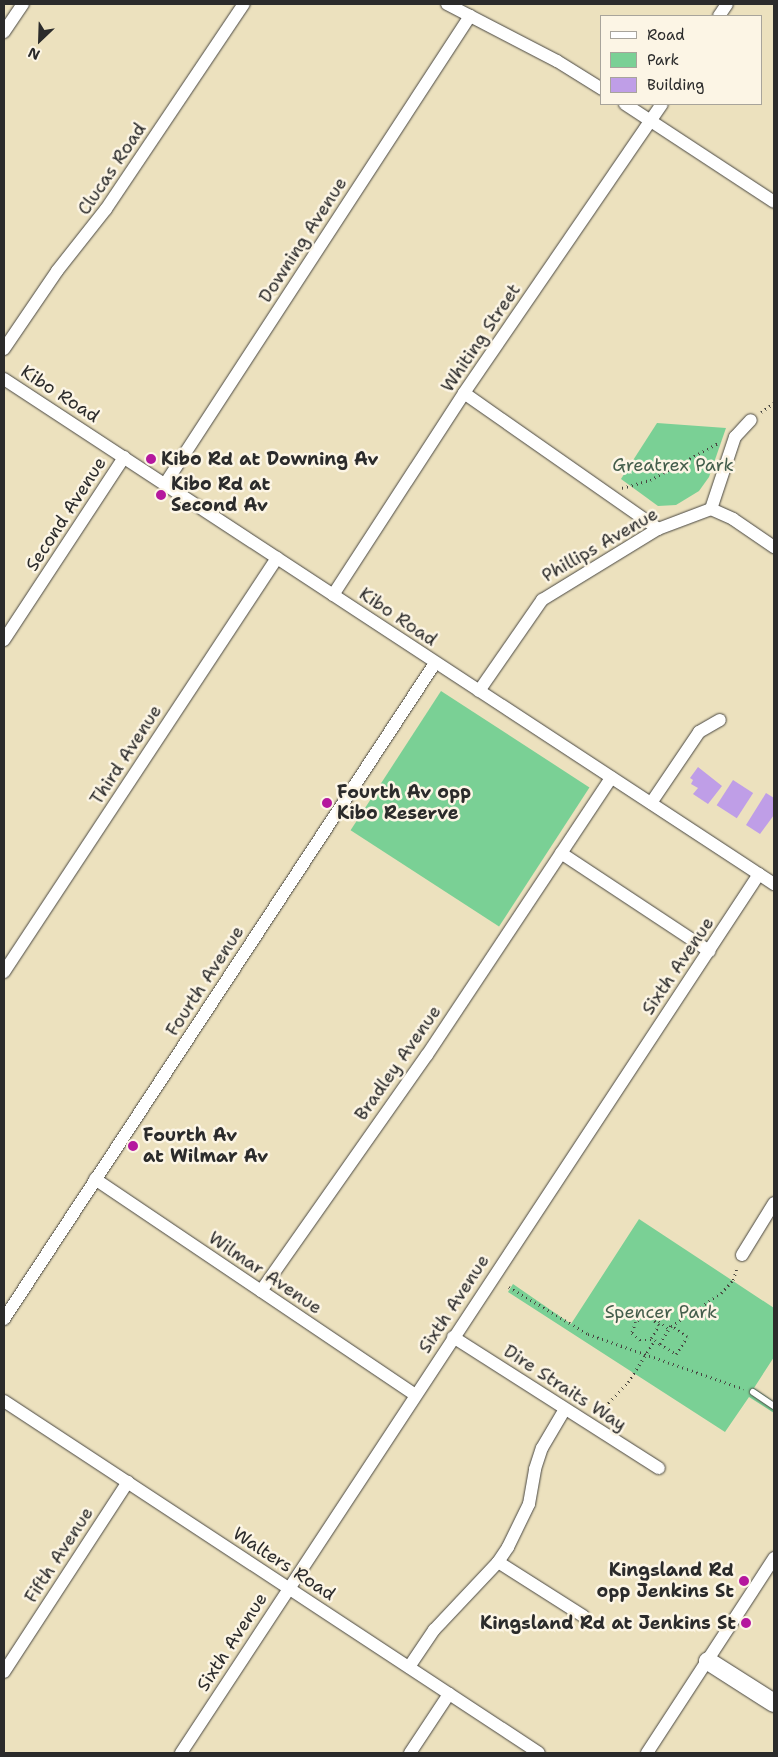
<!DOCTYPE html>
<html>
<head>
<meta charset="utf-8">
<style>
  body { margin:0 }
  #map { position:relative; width:778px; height:1757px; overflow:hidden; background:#ece1be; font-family:"Shantell Sans",sans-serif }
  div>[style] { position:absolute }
  .green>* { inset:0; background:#7ad095; transform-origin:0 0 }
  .building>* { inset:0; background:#bf9ee7; transform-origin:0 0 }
  .path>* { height:2.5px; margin-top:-1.25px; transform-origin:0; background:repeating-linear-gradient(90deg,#484641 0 1px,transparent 0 5px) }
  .roads { filter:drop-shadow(0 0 1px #484641) drop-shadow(0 0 1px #484641) }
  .lane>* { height:6px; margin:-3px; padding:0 3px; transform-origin:3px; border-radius:3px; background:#fff }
  .street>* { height:12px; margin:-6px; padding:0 6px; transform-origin:6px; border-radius:6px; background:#fff }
  .secondary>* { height:18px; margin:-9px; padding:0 9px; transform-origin:9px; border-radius:9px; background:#fff }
  .dots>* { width:14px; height:14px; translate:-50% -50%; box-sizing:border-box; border:2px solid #fcf5e5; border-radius:50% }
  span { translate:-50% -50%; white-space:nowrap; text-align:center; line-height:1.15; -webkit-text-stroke:5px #fcf5e5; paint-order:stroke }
  .street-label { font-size:18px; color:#2b2b2b }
  .poi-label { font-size:18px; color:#2b2b2b; font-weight:700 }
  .left { translate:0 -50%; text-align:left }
  .right { translate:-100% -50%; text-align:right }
  .park-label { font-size:18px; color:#435d4b }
  .frame { position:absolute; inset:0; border:5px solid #2b2b2b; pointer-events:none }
  .legend { position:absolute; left:600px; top:15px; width:162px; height:90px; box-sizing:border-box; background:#fcf5e5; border:1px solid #a8a49b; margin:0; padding:6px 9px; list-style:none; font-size:15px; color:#2b2b2b }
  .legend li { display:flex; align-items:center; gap:10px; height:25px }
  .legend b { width:25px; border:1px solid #a8a49b }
  .north { position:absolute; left:15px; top:15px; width:50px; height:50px; -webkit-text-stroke:4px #fcf5e5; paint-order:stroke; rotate:204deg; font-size:14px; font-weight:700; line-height:20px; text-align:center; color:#2b2b2b }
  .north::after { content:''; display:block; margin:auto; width:18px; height:22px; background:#2b2b2b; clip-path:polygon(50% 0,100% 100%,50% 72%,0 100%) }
</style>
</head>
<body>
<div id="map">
  <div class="green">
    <i style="clip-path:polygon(657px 423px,726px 428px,709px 477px,699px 491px,676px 505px,658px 506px,621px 479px)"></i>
    <i style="left:441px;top:691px;width:177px;height:166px;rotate:33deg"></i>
    <i style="clip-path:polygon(639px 1219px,774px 1308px,774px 1357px,754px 1388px,774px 1402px,774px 1413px,749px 1397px,725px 1432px,508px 1292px,513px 1284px,571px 1324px)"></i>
  </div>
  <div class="building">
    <i style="clip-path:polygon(698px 767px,722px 786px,708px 804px,693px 794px,698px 788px,691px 784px,693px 780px,690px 778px)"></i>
    <i style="left:733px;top:780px;width:24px;height:30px;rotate:33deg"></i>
    <i style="clip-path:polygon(766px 793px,774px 798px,774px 815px,760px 834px,746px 825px)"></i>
  </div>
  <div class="path">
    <i style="left:761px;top:412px;width:16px;rotate:-35deg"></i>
    <i style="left:622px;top:488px;width:29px;rotate:-16deg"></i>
    <i style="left:650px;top:480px;width:80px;rotate:-28.5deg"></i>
    <i style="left:509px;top:1287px;width:92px;rotate:30.7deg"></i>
    <i style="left:588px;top:1334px;width:165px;rotate:19.4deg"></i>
    <i style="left:659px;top:1321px;width:13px;rotate:39deg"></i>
    <i style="left:671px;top:1326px;width:60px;rotate:-33.4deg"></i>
    <i style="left:721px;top:1293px;width:18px;rotate:-47deg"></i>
    <i style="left:733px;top:1280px;width:14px;rotate:-73deg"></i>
    <i style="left:651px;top:1338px;width:15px;rotate:-58deg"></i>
    <i style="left:659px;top:1325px;width:16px;rotate:-140deg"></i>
    <i style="left:647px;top:1315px;width:13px;rotate:148deg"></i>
    <i style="left:636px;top:1322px;width:12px;rotate:110deg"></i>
    <i style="left:632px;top:1333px;width:11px;rotate:41deg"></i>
    <i style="left:640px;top:1340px;width:15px"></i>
    <i style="left:598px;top:1414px;width:44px;rotate:-46.8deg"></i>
    <i style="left:628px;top:1382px;width:50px;rotate:-57.3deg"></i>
    <i style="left:655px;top:1340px;width:6px;rotate:39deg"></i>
    <i style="left:660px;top:1344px;width:19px;rotate:32deg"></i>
    <i style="left:676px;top:1354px;width:20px;rotate:-57deg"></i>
    <i style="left:687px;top:1337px;width:19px;rotate:-145deg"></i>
    <i style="left:671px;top:1326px;width:21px;rotate:121deg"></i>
  </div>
  <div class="roads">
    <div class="lane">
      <i style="left:753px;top:1392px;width:25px;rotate:34deg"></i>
    </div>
    <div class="street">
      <i style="left:447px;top:4px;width:124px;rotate:27.4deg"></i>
      <i style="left:557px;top:61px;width:53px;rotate:31.9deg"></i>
      <i style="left:719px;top:16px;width:14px;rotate:-56deg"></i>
      <i style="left:4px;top:32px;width:34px;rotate:-56deg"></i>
      <i style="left:625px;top:104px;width:178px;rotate:33.3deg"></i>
      <i style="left:4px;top:349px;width:94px;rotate:-55.8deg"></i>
      <i style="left:57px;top:271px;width:79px;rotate:-51.7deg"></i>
      <i style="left:106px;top:209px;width:247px;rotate:-56.1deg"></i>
      <i style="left:4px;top:379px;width:921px;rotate:33.26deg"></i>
      <i style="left:464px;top:393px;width:237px;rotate:35deg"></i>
      <i style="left:165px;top:484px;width:559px;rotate:-56.91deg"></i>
      <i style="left:711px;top:509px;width:76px;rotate:-71.6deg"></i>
      <i style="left:735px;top:437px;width:23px;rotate:-47deg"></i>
      <i style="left:333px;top:595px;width:241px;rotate:-57deg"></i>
      <i style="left:464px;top:393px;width:350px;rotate:-55.6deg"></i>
      <i style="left:4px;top:640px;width:219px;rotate:-56.7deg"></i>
      <i style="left:479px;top:691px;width:111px;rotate:-55.3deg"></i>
      <i style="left:542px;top:600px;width:136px;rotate:-31.5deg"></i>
      <i style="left:658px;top:529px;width:57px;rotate:-20.7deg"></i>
      <i style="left:711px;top:509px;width:24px;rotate:24deg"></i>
      <i style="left:733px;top:519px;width:50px;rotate:34.3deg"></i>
      <i style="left:651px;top:803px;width:86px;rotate:-55.9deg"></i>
      <i style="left:699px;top:732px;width:24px;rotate:-30deg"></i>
      <i style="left:561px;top:853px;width:178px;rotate:33.5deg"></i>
      <i style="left:4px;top:972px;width:496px;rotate:-56.6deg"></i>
      <i style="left:95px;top:1179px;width:386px;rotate:34deg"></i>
      <i style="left:742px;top:1255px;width:61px;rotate:-58.4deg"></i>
      <i style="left:261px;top:1291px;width:289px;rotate:-54.9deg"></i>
      <i style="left:427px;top:1055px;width:333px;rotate:-56.4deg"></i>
      <i style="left:4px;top:1319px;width:785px;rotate:-56.69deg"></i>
      <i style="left:453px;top:1337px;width:244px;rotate:32.5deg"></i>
      <i style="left:4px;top:1401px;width:640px;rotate:33.34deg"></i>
      <i style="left:498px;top:1562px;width:101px;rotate:32.4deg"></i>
      <i style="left:409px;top:1667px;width:45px;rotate:-56deg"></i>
      <i style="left:434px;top:1630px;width:93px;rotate:-46.7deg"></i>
      <i style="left:498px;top:1562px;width:18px;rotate:-56deg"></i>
      <i style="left:508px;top:1547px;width:48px;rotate:-64deg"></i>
      <i style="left:529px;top:1504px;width:36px;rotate:-80deg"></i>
      <i style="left:535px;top:1469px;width:22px;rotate:-72deg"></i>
      <i style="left:542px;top:1448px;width:45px;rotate:-59.5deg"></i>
      <i style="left:4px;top:1672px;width:227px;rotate:-56.9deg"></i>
      <i style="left:181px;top:1753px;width:1052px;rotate:-56.67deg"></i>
      <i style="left:410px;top:1753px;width:71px;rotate:-56.5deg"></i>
      <i style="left:647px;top:1753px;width:233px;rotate:-56.9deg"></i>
    </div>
    <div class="secondary">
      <i style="left:708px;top:1661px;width:78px;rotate:32.5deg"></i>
    </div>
  </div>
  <div class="dots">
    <i style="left:151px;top:459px;background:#b5179e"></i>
    <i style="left:161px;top:495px;background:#b5179e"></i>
    <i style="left:327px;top:803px;background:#b5179e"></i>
    <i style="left:133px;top:1146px;background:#b5179e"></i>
    <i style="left:744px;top:1581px;background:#b5179e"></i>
    <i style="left:746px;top:1623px;background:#b5179e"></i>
  </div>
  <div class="street-label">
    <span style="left:112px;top:169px;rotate:-56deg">Clucas Road</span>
    <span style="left:303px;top:240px;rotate:-57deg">Downing Avenue</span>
    <span style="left:481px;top:338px;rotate:-56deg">Whiting Street</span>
    <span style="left:60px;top:394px;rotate:33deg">Kibo Road</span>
    <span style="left:66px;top:514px;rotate:-57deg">Second Avenue</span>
    <span style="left:600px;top:545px;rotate:-30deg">Phillips Avenue</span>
    <span style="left:398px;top:617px;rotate:34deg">Kibo Road</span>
    <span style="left:126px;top:755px;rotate:-57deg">Third Avenue</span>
    <span style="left:678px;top:966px;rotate:-56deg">Sixth Avenue</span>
    <span style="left:205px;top:981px;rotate:-57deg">Fourth Avenue</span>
    <span style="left:398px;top:1063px;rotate:-55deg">Bradley Avenue</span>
    <span style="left:265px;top:1273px;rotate:34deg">Wilmar Avenue</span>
    <span style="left:454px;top:1304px;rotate:-57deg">Sixth Avenue</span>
    <span style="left:565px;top:1388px;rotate:33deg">Dire Straits Way</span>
    <span style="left:59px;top:1555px;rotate:-57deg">Fifth Avenue</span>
    <span style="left:284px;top:1564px;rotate:33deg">Walters Road</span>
    <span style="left:232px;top:1642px;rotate:-57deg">Sixth Avenue</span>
  </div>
  <div class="poi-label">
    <span class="left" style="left:161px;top:459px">Kibo Rd at Downing Av</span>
    <span class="left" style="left:171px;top:495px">Kibo Rd at<br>Second Av</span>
    <span class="left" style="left:337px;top:803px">Fourth Av opp<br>Kibo Reserve</span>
    <span class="left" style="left:143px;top:1146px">Fourth Av<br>at Wilmar Av</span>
    <span class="right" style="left:734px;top:1581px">Kingsland Rd<br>opp Jenkins St</span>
    <span class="right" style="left:736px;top:1623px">Kingsland Rd at Jenkins St</span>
  </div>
  <div class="park-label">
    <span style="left:673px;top:465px">Greatrex Park</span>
    <span style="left:661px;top:1312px">Spencer Park</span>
  </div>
  <div class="frame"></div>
  <ul class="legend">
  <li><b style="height:6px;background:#fff"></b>Road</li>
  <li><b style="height:14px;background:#7ad095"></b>Park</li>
  <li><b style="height:14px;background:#bf9ee7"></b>Building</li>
  </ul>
  <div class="north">N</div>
</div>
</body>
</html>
